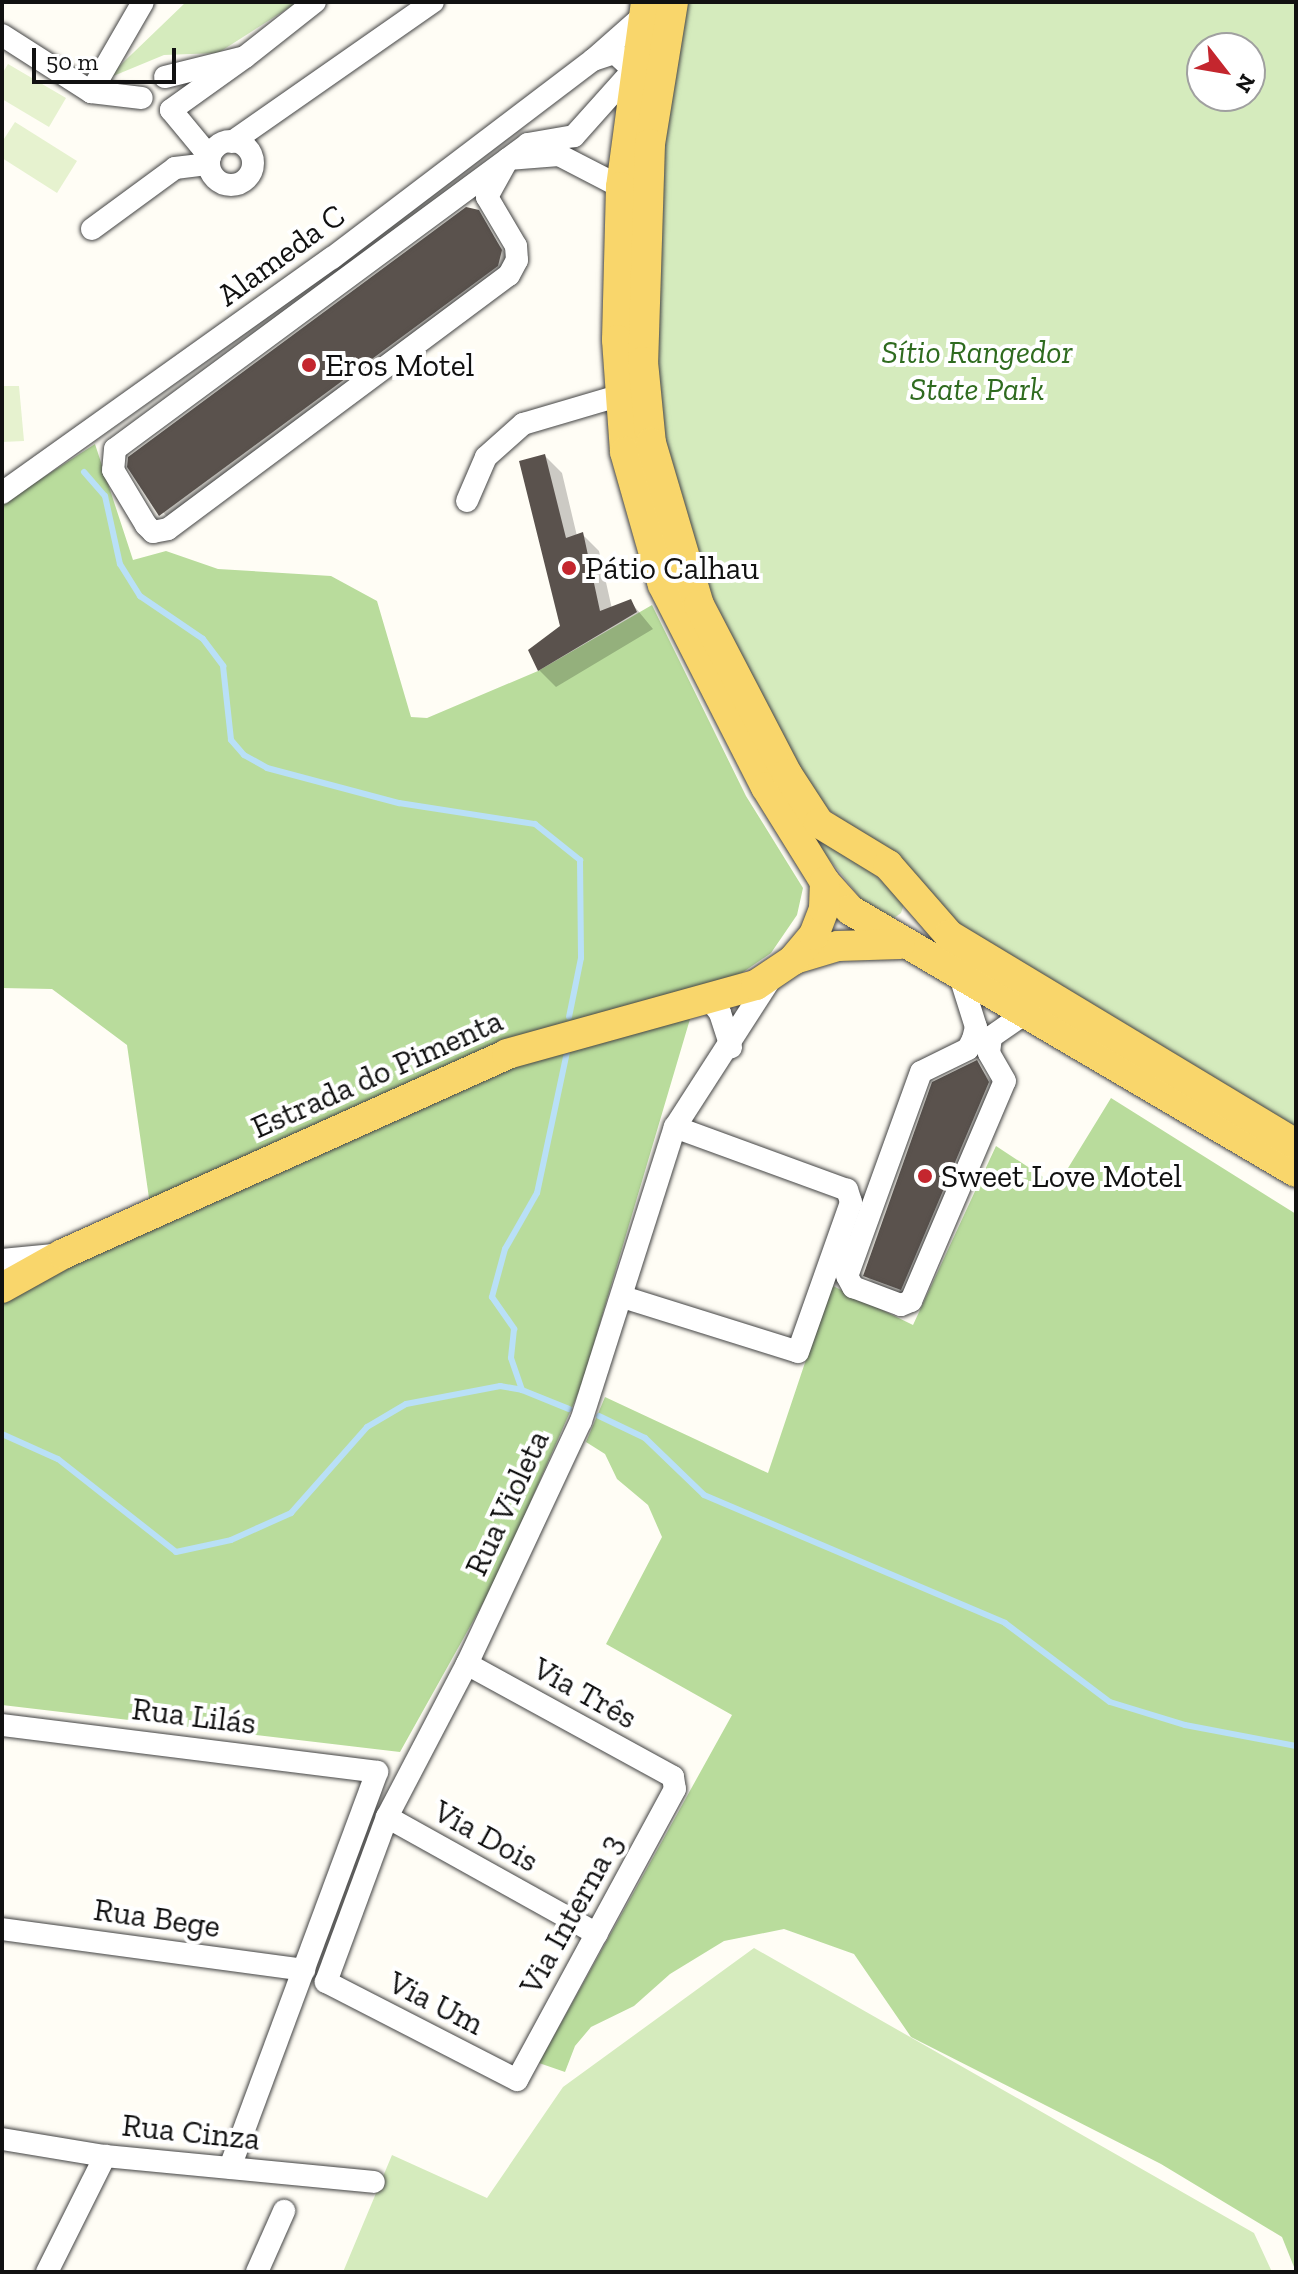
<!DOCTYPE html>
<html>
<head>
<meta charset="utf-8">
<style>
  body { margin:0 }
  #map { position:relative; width:1298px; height:2274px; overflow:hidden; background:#fffdf5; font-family:"Zilla Slab",serif }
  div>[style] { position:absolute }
  .green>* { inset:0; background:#d5ebbd }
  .forest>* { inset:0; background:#b9dc9c }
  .pitch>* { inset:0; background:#e6f2cf }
  .shadow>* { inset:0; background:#0003; transform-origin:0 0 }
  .stream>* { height:6px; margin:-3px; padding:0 3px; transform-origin:3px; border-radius:3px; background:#b9e0f7 }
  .building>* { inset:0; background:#5a524d }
  .roads { filter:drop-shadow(0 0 2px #444) drop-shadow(0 0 2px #444) }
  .minor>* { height:22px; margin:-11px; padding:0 11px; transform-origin:11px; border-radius:11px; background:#fff }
  .minor>.ring { margin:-11px; padding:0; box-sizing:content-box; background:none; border:22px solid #fff; border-radius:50% }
  .major>* { height:30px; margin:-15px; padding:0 15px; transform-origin:15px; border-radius:15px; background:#f9d66b }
  .dots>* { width:22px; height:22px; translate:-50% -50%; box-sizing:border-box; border:4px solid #fff; border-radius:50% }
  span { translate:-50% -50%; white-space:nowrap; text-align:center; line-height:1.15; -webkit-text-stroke:8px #fff; paint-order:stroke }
  .street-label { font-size:32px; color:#111 }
  .park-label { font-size:32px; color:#2f6b1f; font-style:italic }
  .poi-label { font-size:32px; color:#111 }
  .left { translate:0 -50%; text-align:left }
  .frame { position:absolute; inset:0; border:4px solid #111; pointer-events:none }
  .north { position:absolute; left:1186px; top:32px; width:80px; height:80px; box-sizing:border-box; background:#fff; border:2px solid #a0a0a0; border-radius:50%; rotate:121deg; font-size:22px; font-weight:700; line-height:32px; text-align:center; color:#111 }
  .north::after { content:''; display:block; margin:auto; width:28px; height:36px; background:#c4262e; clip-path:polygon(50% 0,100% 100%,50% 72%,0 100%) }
  .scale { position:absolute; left:32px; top:48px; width:144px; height:36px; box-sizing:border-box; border:4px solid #111; border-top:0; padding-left:10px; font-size:24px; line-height:28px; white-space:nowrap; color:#111; -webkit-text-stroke:6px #fff; paint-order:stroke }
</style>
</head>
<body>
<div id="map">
  <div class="green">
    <i style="clip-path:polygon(186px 2px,298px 2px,218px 53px,164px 55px,106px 79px)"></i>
    <i style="clip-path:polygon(evenodd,686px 2px,1296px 2px,1296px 1136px,953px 929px,878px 848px,815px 799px,688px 549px,656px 396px,664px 108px,686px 2px,1202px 48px,1250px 48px,1250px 96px,1202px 96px,1202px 48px)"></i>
    <i style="clip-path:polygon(794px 805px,905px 901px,901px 913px,894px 918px,885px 916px,862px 900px,821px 849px)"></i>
    <i style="clip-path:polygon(754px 1948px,1254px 2233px,1272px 2272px,343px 2272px,392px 2155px,487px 2198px,563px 2087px)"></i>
  </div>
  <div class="forest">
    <i style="clip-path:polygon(95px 444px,133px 560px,166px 551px,218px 569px,331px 576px,377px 601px,411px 717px,427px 718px,538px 671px,652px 605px,746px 796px,803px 888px,797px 915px,771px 953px,736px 977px,698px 992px,581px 1387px,496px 1580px,400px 1752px,2px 1705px,2px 1293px,152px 1219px,127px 1045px,52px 989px,2px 988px,2px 504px)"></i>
    <i style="clip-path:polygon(1111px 1098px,1296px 1214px,1296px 2272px,1282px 2237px,1161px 2164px,911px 2037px,854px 1954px,784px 1929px,724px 1941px,670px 1974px,634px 2006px,591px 2027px,575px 2046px,565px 2072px,539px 2063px,732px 1715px,606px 1644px,662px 1537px,648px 1505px,617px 1479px,605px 1454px,586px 1442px,605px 1397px,768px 1473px,831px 1285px,913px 1325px,996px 1146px,1057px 1186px)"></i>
  </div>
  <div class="pitch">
    <i style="clip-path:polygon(8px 64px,66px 98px,49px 127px,2px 99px,2px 74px)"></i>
    <i style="clip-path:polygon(15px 122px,77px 161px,57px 193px,2px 158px,2px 142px)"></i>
    <i style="clip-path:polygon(2px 386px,19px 386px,24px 441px,2px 442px)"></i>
  </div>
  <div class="shadow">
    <i style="left:472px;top:209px;width:76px;height:429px;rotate:53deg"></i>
    <i style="clip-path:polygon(545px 456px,562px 473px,577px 536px,583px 535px,599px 551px,612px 609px,630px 601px,653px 629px,556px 687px,539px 670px,563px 627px)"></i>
    <i style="clip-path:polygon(976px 1062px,1005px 1100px,917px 1305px,882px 1292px,865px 1275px)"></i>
  </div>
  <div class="stream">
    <i style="left:84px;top:472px;width:32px;rotate:49deg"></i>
    <i style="left:105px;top:496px;width:70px;rotate:77.6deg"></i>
    <i style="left:120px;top:564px;width:38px;rotate:58deg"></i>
    <i style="left:140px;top:596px;width:76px;rotate:34.3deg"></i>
    <i style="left:203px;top:639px;width:34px;rotate:53deg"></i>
    <i style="left:223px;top:666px;width:74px;rotate:83.8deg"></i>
    <i style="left:231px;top:740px;width:20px;rotate:49deg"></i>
    <i style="left:244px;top:755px;width:26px;rotate:29deg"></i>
    <i style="left:267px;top:768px;width:137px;rotate:14.9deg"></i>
    <i style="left:399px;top:803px;width:138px;rotate:8.8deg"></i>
    <i style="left:535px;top:824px;width:58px;rotate:38.7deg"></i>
    <i style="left:580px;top:860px;width:98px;rotate:89.4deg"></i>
    <i style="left:581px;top:958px;width:60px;rotate:101.5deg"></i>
    <i style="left:567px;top:1052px;width:144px;rotate:102deg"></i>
    <i style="left:537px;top:1193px;width:64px;rotate:119.7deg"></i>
    <i style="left:505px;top:1249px;width:50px;rotate:105.2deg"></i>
    <i style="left:492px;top:1297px;width:39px;rotate:55deg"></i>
    <i style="left:514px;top:1329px;width:29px;rotate:96deg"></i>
    <i style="left:511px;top:1358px;width:34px;rotate:71deg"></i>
    <i style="left:522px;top:1390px;width:51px;rotate:22deg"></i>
    <i style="left:599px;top:1416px;width:51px;rotate:25.6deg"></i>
    <i style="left:645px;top:1438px;width:82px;rotate:44deg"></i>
    <i style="left:704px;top:1495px;width:327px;rotate:23deg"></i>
    <i style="left:1005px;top:1623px;width:131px;rotate:37deg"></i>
    <i style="left:1110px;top:1702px;width:78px;rotate:17deg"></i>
    <i style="left:1185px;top:1725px;width:113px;rotate:10.7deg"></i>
    <i style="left:2px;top:1434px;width:61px;rotate:24.1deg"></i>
    <i style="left:58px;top:1459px;width:150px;rotate:38.2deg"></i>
    <i style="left:176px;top:1552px;width:56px;rotate:-12.3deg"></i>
    <i style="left:231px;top:1540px;width:66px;rotate:-24.2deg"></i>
    <i style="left:291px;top:1513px;width:115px;rotate:-48.5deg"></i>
    <i style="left:367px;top:1427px;width:45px;rotate:-30.5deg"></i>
    <i style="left:406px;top:1404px;width:96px;rotate:-10.8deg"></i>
    <i style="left:500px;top:1386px;width:22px;rotate:10deg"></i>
  </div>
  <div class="building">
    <i style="clip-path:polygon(466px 207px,479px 210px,502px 250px,498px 266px,159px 516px,127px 467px,128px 457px)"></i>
    <i style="clip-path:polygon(545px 454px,566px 538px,583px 532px,600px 611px,631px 599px,637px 612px,538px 671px,528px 650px,560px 626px,519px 461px)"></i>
    <i style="clip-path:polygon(977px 1060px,989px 1082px,901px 1290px,863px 1276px,932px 1082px)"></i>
  </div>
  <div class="roads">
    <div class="minor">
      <i style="left:2px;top:35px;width:106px;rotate:32.6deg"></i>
      <i style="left:91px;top:92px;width:51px;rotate:6.7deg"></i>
      <i style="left:245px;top:57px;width:89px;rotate:-38.2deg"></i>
      <i style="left:593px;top:60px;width:23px;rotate:-18deg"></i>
      <i style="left:615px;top:53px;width:25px;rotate:43deg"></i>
      <i style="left:633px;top:70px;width:89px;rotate:131.8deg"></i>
      <i style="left:574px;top:136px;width:47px;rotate:170.1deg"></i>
      <i style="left:528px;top:144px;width:513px;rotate:143.55deg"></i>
      <i style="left:115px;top:449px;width:21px;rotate:95deg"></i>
      <i style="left:113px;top:470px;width:64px;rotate:59deg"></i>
      <i style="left:146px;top:525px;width:10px;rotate:45deg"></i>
      <i style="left:153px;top:532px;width:15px;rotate:-11deg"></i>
      <i style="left:168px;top:529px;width:425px;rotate:-36.7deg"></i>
      <i style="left:509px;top:275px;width:17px;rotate:-62deg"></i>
      <i style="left:517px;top:260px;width:14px;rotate:-94deg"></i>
      <i style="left:516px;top:246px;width:57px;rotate:-120.6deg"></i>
      <i style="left:487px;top:197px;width:43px;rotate:-61.1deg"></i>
      <i style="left:508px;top:159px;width:51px;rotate:-4.5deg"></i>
      <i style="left:559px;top:155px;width:70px;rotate:27.3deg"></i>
      <i style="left:165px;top:77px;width:82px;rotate:-14deg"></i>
      <i style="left:245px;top:57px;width:91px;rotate:144.4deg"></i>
      <i style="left:171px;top:110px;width:61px;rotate:50.3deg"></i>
      <i style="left:91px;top:92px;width:104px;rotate:-60deg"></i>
      <i class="ring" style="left:209px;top:141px;width:22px;height:22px"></i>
      <i style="left:232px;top:142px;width:245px;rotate:-34.9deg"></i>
      <i style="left:92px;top:229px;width:103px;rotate:-36.3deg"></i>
      <i style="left:175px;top:168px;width:34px;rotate:-7deg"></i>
      <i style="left:2px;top:493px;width:405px;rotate:-35.5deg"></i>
      <i style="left:332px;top:258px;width:328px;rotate:-37.2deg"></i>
      <i style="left:593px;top:60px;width:68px;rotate:-41.4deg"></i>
      <i style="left:467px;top:501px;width:48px;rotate:-66.6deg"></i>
      <i style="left:486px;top:457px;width:50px;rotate:-41.7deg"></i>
      <i style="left:523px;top:424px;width:99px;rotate:-16.4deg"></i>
      <i style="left:958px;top:970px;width:60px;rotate:72.5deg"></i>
      <i style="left:976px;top:1027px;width:12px;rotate:104deg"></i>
      <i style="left:973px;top:1039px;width:11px;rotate:117deg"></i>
      <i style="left:968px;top:1049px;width:52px;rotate:153.9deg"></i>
      <i style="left:921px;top:1072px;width:217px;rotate:109.9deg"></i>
      <i style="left:847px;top:1276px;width:13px;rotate:61deg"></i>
      <i style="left:853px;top:1287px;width:51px;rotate:20.6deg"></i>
      <i style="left:901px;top:1305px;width:11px;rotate:-22deg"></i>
      <i style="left:911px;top:1301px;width:239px;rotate:-66.9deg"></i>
      <i style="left:1005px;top:1081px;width:32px;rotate:-120deg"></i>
      <i style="left:989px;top:1053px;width:16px;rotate:-83deg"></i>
      <i style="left:991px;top:1037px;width:44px;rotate:-34.8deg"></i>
      <i style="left:710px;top:1000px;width:16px;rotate:52deg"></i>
      <i style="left:720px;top:1013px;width:36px;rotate:72deg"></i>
      <i style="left:2px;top:1260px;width:52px;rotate:-5.5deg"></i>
      <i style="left:623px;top:1297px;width:183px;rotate:17.4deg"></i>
      <i style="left:798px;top:1352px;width:159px;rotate:-70.5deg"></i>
      <i style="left:851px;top:1202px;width:13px;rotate:-108deg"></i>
      <i style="left:847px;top:1190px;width:183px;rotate:-159.9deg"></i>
      <i style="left:467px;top:1664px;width:235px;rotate:28.7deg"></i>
      <i style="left:673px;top:1777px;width:12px;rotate:81deg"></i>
      <i style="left:675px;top:1789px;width:331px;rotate:118.5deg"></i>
      <i style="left:517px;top:2080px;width:215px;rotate:-152.8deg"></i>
      <i style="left:326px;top:1982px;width:176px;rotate:-69.7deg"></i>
      <i style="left:387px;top:1817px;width:173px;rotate:-62.4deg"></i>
      <i style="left:467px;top:1664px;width:268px;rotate:-64.9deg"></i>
      <i style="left:581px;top:1421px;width:309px;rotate:-72.3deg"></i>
      <i style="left:675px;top:1127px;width:177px;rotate:-57.2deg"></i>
      <i style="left:2px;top:1725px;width:378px;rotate:7.1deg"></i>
      <i style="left:377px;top:1772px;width:422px;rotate:110.4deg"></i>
      <i style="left:387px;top:1817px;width:240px;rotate:29.1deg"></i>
      <i style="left:2px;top:1929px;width:305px;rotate:7.7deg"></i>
      <i style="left:2px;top:2139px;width:104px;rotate:9.4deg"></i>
      <i style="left:105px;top:2156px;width:270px;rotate:5.5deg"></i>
      <i style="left:47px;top:2272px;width:130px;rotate:-63.4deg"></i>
      <i style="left:257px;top:2272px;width:67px;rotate:-66.1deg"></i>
    </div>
    <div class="major">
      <i style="left:646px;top:2px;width:187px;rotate:97.7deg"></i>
      <i style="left:621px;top:187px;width:153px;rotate:91.5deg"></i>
      <i style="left:617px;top:340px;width:112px;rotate:85.9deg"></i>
      <i style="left:625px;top:452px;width:138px;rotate:74.1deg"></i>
      <i style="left:663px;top:585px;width:227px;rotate:63deg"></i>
      <i style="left:766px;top:787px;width:112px;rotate:58.2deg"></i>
      <i style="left:825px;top:882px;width:38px;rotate:48deg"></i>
      <i style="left:850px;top:910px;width:517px;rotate:30.43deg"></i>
      <i style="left:673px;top:2px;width:144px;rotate:99.2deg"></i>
      <i style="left:650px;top:144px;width:218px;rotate:91.8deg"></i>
      <i style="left:643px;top:362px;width:81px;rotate:84.4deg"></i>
      <i style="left:651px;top:443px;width:169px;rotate:73.5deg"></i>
      <i style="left:699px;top:605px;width:191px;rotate:62.5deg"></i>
      <i style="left:787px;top:774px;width:59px;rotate:56.9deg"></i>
      <i style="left:819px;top:823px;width:81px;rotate:31.3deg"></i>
      <i style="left:888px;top:865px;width:93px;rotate:48.9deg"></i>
      <i style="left:949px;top:935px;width:405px;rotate:31.1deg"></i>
      <i style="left:794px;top:959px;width:46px;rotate:-16.5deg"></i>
      <i style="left:838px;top:946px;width:62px;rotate:-1.8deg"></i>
      <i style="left:2px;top:1288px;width:70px;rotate:-29.1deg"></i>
      <i style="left:63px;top:1254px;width:487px;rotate:-24.2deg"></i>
      <i style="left:507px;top:1054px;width:258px;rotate:-15.5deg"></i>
      <i style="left:756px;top:985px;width:45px;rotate:-34deg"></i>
      <i style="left:793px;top:960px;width:33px;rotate:-50deg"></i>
      <i style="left:814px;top:935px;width:28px;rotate:-69deg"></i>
      <i style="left:824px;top:909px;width:27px;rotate:-88deg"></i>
    </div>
  </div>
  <div class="dots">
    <i style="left:309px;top:365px;background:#c4262e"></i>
    <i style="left:569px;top:568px;background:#c4262e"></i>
    <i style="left:925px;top:1176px;background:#c4262e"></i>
  </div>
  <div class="street-label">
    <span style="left:281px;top:255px;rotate:-36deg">Alameda C</span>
    <span style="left:377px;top:1074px;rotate:-24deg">Estrada do Pimenta</span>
    <span style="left:507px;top:1503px;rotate:-65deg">Rua Violeta</span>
    <span style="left:585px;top:1693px;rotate:29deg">Via Três</span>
    <span style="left:194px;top:1716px;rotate:7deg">Rua Lilás</span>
    <span style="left:486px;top:1836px;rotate:29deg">Via Dois</span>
    <span style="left:571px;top:1914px;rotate:-61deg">Via Interna 3</span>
    <span style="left:157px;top:1918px;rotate:8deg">Rua Bege</span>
    <span style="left:436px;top:2003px;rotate:27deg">Via Um</span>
    <span style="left:191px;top:2132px;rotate:6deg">Rua Cinza</span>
  </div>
  <div class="park-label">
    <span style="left:977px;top:371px">Sítio Rangedor<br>State Park</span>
  </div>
  <div class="poi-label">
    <span class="left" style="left:325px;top:365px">Eros Motel</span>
    <span class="left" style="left:585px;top:568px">Pátio Calhau</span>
    <span class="left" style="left:941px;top:1176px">Sweet Love Motel</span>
  </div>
  <div class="frame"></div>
  <div class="north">N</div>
  <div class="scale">50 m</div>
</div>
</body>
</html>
